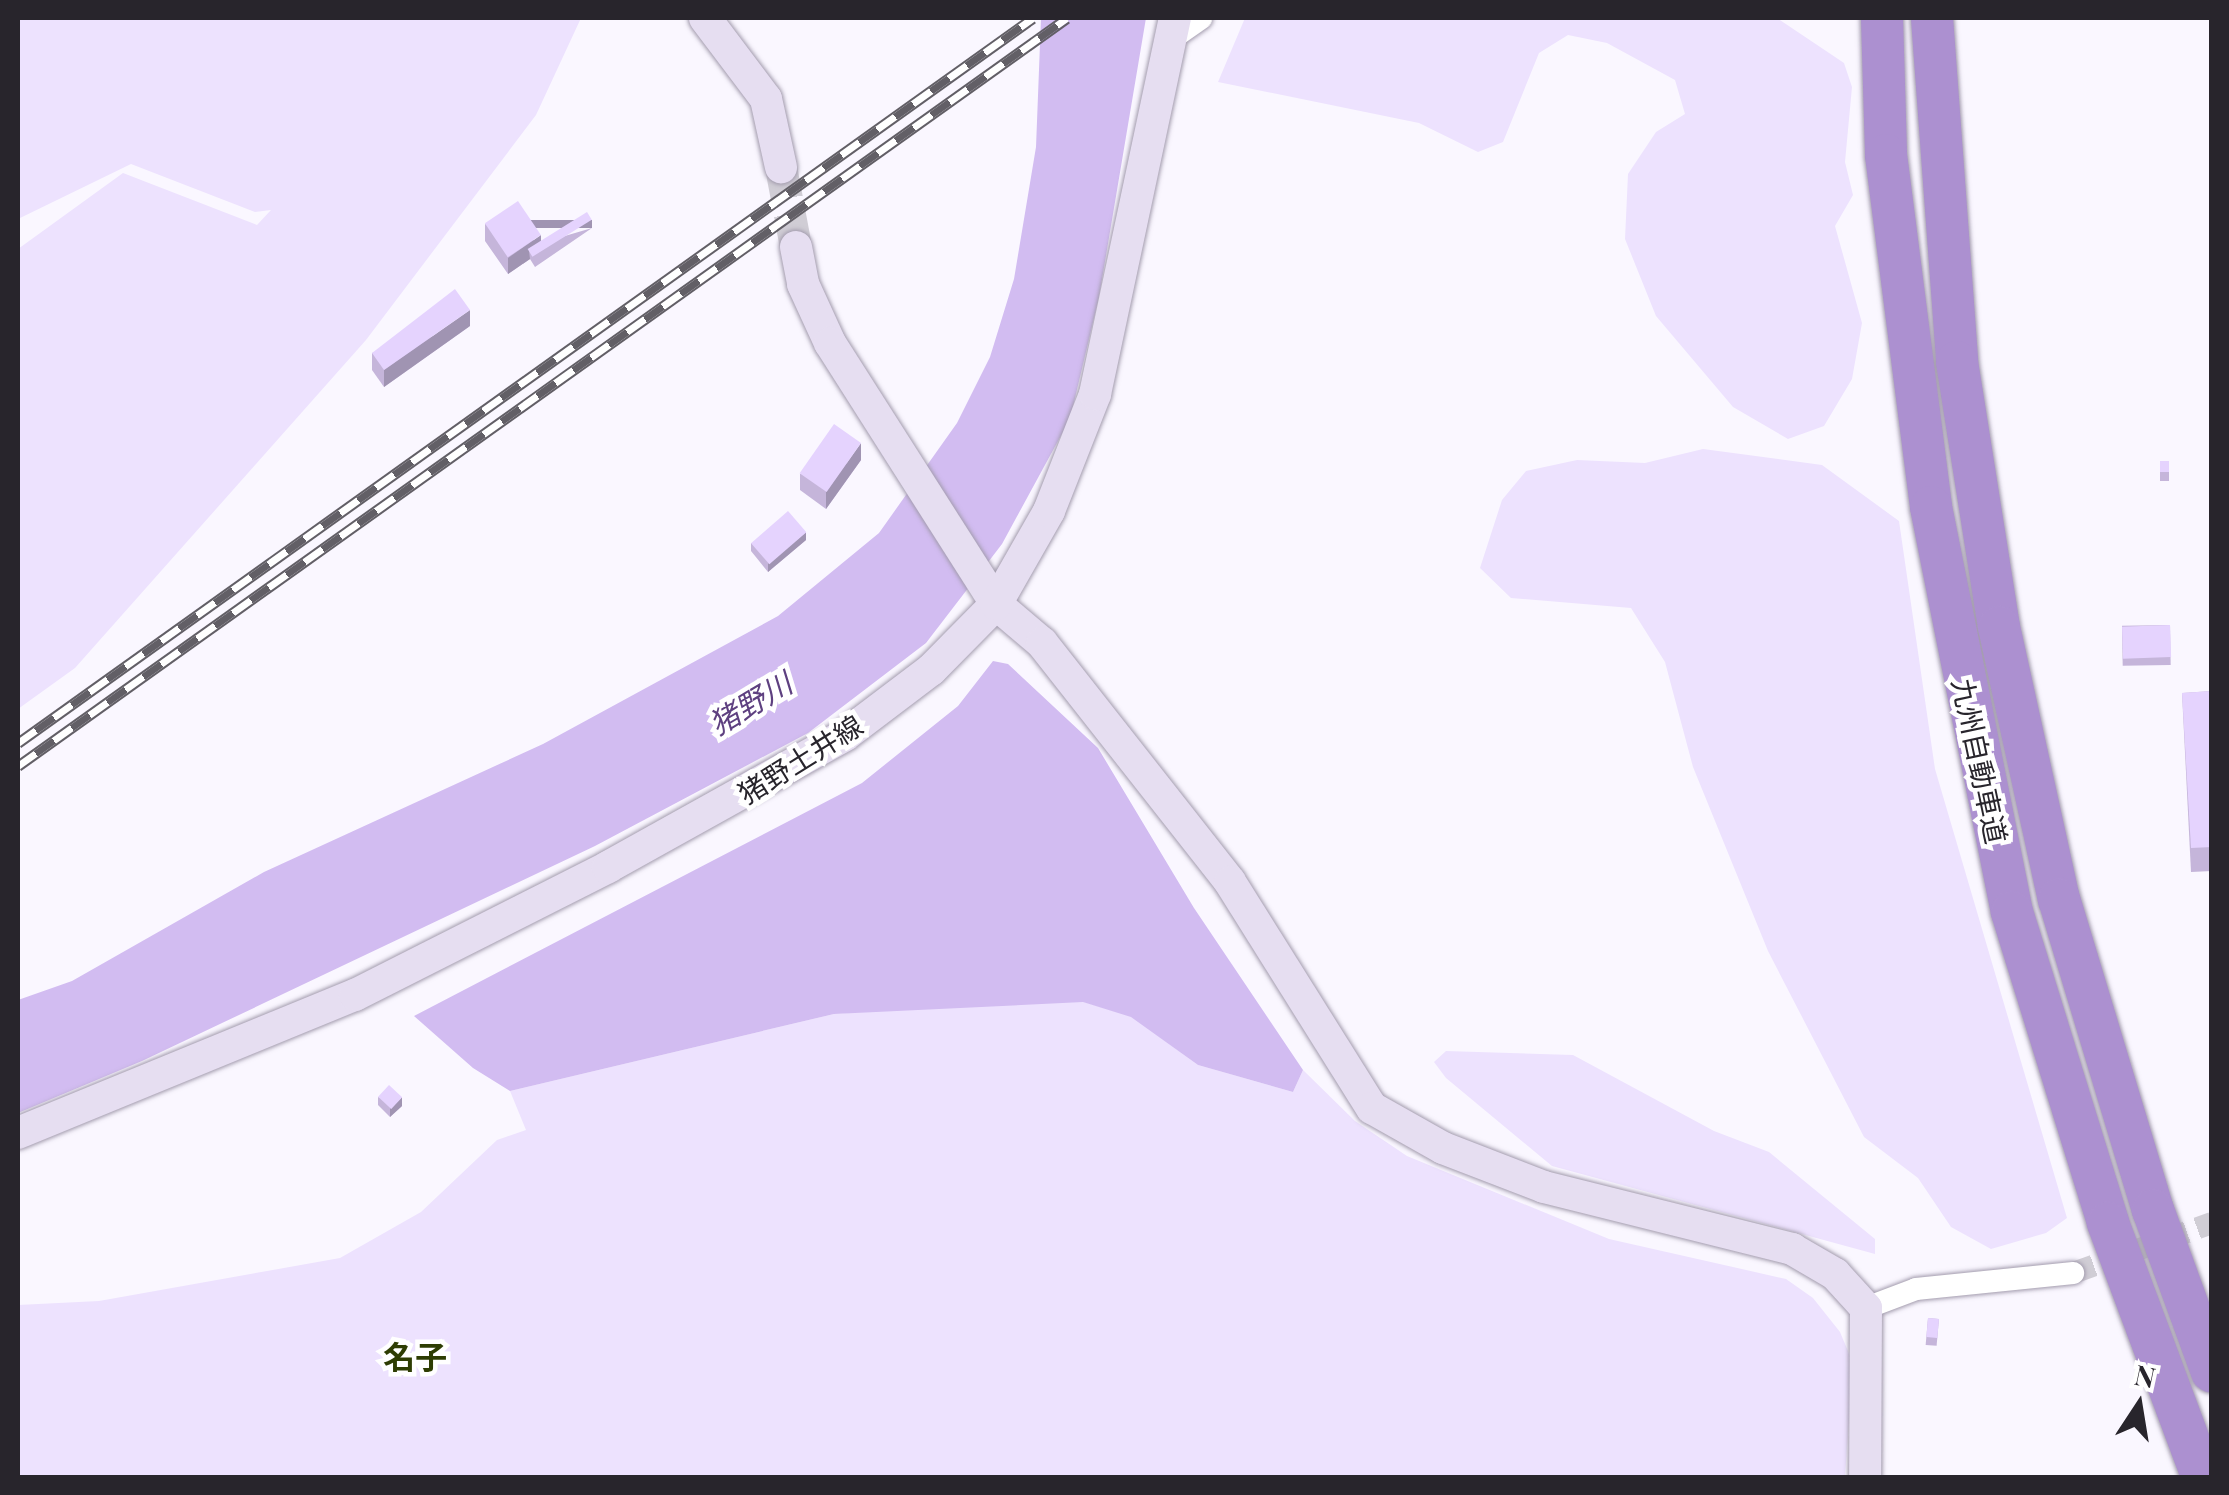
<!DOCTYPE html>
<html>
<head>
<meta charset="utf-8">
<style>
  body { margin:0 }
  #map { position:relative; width:2229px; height:1495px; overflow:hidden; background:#faf7ff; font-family:"Playfair Display","Noto Sans JP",serif }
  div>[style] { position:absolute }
  .green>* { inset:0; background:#ede2fe }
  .water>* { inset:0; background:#d2bcf1 }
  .street-tunnel>* { height:22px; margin-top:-11px; transform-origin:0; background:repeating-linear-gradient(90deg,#d0cdd5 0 22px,transparent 0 33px) }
  .secondary-tunnel>* { height:32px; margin-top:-16px; transform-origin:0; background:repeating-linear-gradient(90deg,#d0cdd5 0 32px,transparent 0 48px) }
  .roads { filter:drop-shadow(0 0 2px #a39cae) drop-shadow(0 0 2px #a39cae) }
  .street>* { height:22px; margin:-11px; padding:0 11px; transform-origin:11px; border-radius:11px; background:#fff }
  .secondary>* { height:32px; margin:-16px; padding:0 16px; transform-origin:16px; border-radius:16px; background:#e6def1 }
  .highway>* { height:42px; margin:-21px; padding:0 21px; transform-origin:21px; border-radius:21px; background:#ac90d0 }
  .rail>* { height:11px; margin-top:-5.5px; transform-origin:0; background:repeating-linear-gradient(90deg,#fff 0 22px,#625f66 0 44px); box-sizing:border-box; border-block:2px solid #625f66 }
  .wall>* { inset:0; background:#c5b5da; transform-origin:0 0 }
  .shaded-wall>* { inset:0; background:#a094b2; transform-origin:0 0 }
  .building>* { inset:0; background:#e5d3fe; transform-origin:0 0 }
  span { translate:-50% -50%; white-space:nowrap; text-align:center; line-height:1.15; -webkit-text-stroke:9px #fff; paint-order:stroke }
  .street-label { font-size:28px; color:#28252c }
  .water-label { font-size:30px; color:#5e4080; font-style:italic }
  .quarter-label { font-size:32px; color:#2e3d03; font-weight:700 }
  .frame { position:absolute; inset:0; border:20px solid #28252c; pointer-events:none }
  .north { position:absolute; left:2089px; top:1355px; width:100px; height:100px; -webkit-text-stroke:8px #fff; paint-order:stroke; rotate:12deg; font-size:28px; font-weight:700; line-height:40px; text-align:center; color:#28252c }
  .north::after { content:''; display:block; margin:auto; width:35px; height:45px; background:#28252c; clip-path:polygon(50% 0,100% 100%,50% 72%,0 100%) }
</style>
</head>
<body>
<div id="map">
  <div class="green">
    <i style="clip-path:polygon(18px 18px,581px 18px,536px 115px,366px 340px,75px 668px,18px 709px,18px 249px,123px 173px,257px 225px,271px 210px,255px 212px,131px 164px,18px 219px)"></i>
    <i style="clip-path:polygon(1245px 18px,1777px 18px,1844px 63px,1852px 87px,1845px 162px,1853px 195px,1835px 226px,1862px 323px,1852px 379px,1824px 426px,1788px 439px,1733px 407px,1656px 316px,1625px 239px,1628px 174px,1656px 132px,1685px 114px,1675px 80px,1607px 43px,1568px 35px,1539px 53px,1503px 142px,1478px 152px,1419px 123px,1218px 82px)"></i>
    <i style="clip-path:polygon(1703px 449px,1822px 465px,1899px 521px,1935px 769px,2067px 1218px,2046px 1233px,1991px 1249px,1951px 1227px,1918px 1178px,1864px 1137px,1768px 951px,1693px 767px,1665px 662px,1631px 608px,1511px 598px,1480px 568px,1502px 500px,1526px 471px,1577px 460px,1645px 463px)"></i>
    <i style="clip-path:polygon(1003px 1002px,1084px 1002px,1131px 1016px,1198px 1065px,1293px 1092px,1303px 1070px,1355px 1121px,1407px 1156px,1609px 1239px,1786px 1279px,1813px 1298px,1840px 1332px,1853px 1363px,1845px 1477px,18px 1478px,18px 1305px,99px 1301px,340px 1258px,421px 1212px,497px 1140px,526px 1130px,510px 1091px,834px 1014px)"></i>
    <i style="clip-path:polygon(1446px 1051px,1573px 1055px,1714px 1131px,1769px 1152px,1875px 1239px,1875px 1254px,1552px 1166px,1446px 1078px,1434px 1062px)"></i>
  </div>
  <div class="water">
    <i style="clip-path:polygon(1041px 18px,1146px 18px,1099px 297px,1070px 419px,1002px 544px,926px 643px,808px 733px,595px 846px,142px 1061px,18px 1113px,18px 1000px,72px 981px,264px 872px,543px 744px,778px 616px,879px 533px,957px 423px,990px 357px,1014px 279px,1036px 147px)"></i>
    <i style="clip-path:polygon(993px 661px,1008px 664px,1098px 748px,1194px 908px,1303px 1070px,1293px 1092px,1198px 1065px,1131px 1017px,1083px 1002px,834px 1014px,510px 1091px,473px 1068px,414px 1016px,862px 783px,958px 706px)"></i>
  </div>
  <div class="street-tunnel">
    <i style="left:2073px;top:1273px;width:148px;rotate:-19.8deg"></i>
  </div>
  <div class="secondary-tunnel">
    <i style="left:781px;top:167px;width:81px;rotate:79.4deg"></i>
  </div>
  <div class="roads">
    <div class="street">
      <i style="left:1170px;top:40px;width:38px;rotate:-35deg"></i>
      <i style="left:1866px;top:1308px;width:53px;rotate:-20.8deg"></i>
      <i style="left:1916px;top:1289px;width:158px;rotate:-5.8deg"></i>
    </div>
    <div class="secondary">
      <i style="left:705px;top:18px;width:101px;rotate:53deg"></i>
      <i style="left:766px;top:99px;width:70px;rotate:77.6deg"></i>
      <i style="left:796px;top:247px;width:38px;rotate:79deg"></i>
      <i style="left:803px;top:284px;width:65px;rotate:65.4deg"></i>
      <i style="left:830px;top:343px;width:309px;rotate:57.5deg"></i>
      <i style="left:996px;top:604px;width:60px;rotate:40.3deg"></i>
      <i style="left:1042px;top:643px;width:304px;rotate:51.8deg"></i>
      <i style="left:1230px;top:882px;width:267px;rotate:57.9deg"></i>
      <i style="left:1372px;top:1108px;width:81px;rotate:29.4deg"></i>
      <i style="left:1443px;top:1148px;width:108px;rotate:21.1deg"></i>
      <i style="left:1544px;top:1187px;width:256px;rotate:14deg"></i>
      <i style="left:1792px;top:1249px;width:50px;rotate:30.2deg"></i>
      <i style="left:1835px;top:1274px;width:46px;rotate:47.6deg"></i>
      <i style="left:1866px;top:1308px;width:170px;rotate:90.3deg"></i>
      <i style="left:18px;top:1133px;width:364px;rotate:-22.3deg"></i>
      <i style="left:355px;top:995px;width:284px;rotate:-26.8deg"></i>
      <i style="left:608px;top:867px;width:271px;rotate:-29.1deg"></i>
      <i style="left:845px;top:735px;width:108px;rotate:-37.1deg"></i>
      <i style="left:931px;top:670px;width:93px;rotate:-45.4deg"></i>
      <i style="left:996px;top:604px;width:107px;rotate:-60.3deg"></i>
      <i style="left:1049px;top:511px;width:126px;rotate:-68.5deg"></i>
      <i style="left:1095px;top:394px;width:384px;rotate:-78deg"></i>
    </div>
    <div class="highway">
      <i style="left:1882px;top:18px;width:137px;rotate:88.3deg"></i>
      <i style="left:1886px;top:155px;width:355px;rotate:82.7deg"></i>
      <i style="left:1931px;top:507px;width:413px;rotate:78.7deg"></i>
      <i style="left:2012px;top:912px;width:325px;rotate:72.8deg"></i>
      <i style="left:2108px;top:1223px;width:272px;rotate:69.6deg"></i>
      <i style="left:1932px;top:18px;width:345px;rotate:85.8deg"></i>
      <i style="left:1957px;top:362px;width:268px;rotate:81deg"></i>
      <i style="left:1999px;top:627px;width:279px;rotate:77.6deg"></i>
      <i style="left:2059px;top:899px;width:325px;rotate:73.2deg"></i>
      <i style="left:2153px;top:1210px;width:172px;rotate:70deg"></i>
    </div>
  </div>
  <div class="rail">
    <i style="left:18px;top:743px;width:1247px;rotate:-35.54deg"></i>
    <i style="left:18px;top:766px;width:1288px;rotate:-35.49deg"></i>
  </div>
  <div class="wall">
    <i style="clip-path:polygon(485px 224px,541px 243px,592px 228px,535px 267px,530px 259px,508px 274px,485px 241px)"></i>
    <i style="clip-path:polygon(470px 326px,384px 387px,372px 370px,372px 353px)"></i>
    <i style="clip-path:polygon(861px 460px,826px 509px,800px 490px,800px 474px)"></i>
    <i style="left:2160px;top:461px;width:9px;height:20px"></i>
    <i style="clip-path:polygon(806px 540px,768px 572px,751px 551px,751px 543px)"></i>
    <i style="left:2170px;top:625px;width:40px;height:48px;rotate:89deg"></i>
    <i style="clip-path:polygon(2212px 691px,2212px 871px,2191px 872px,2182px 693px)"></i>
    <i style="clip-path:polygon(378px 1097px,402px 1106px,390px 1117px,378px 1105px)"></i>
    <i style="left:1928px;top:1318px;width:11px;height:27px;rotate:5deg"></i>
  </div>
  <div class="shaded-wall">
    <i style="left:592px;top:220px;width:8px;height:69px;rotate:90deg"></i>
    <i style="clip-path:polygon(541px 235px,541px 251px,529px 251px,530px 259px,508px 274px,508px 258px)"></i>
    <i style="clip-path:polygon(470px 310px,470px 326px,384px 387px,384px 370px)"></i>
    <i style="clip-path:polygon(861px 443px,861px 460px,826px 509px,826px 492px)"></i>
    <i style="clip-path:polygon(806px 532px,806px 540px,768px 572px,768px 564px)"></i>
    <i style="clip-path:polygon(402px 1097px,402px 1106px,390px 1117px,390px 1109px)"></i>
  </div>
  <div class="building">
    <i style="left:518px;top:201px;width:41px;height:40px;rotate:56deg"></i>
    <i style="left:587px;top:212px;width:9px;height:70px;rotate:58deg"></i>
    <i style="clip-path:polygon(455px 289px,470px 310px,384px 370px,372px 353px)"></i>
    <i style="left:834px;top:424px;width:33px;height:60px;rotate:35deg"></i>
    <i style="left:2160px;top:461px;width:9px;height:11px"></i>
    <i style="left:788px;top:511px;width:28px;height:49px;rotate:49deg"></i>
    <i style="left:2170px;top:625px;width:32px;height:48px;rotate:88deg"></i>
    <i style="clip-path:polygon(2212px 691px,2212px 847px,2191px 848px,2182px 693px)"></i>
    <i style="left:389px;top:1085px;width:18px;height:16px;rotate:43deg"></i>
    <i style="left:1928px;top:1318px;width:11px;height:19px;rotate:5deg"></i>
  </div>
  <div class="street-label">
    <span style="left:800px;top:759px;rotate:-32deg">猪野土井線</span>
    <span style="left:1980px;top:761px;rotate:78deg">九州自動車道</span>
  </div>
  <div class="water-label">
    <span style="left:750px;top:703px;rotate:-31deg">猪野川</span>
  </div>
  <div class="quarter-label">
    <span style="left:415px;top:1356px">名子</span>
  </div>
  <div class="frame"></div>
  <div class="north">N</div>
</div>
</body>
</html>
